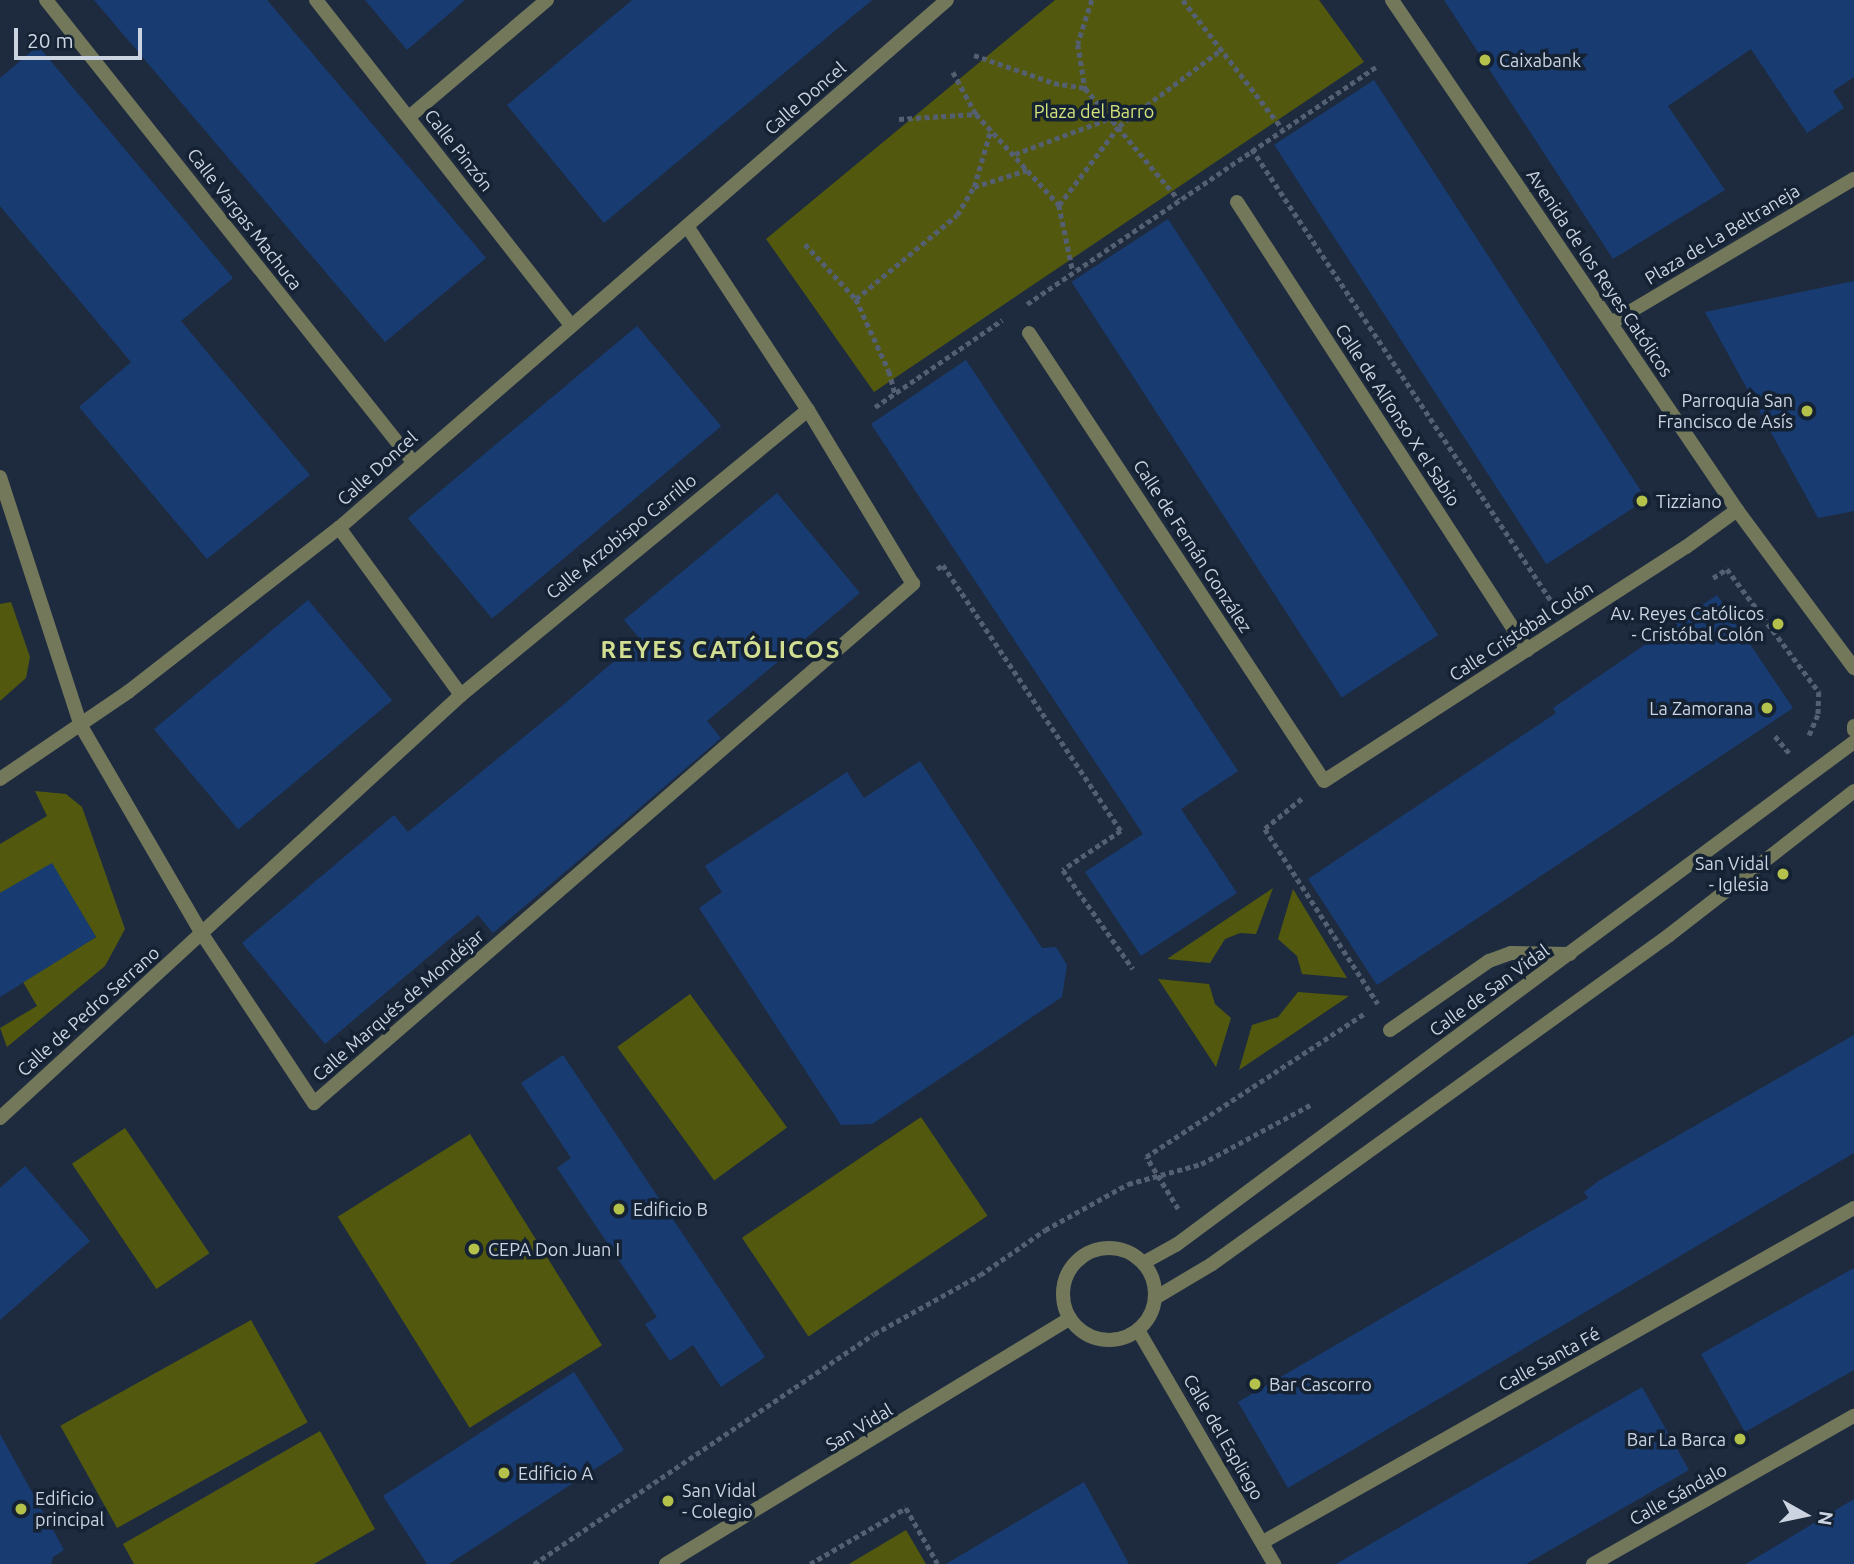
<!DOCTYPE html>
<html>
<head>
<meta charset="utf-8">
<style>
  body { margin:0 }
  #map { position:relative; width:1854px; height:1564px; overflow:hidden; background:#1e2b3f; font-family:Ubuntu,sans-serif }
  div>[style] { position:absolute }
  .green>* { inset:0; background:#52590e; transform-origin:0 0 }
  .building>* { inset:0; background:#183c72; transform-origin:0 0 }
  .path>* { height:4.5px; margin-top:-2.25px; transform-origin:0; background:repeating-linear-gradient(90deg,#545f71 0 5px,transparent 0 8.5px) }
  .lane>* { height:14px; margin:-7px; padding:0 7px; transform-origin:7px; border-radius:7px; background:#73785a }
  .street>* { height:14px; margin:-7px; padding:0 7px; transform-origin:7px; border-radius:7px; background:#73785a }
  .street>.ring { margin:-7px; padding:0; box-sizing:content-box; background:none; border:14px solid #73785a; border-radius:50% }
  .dots>* { width:19px; height:19px; translate:-50% -50%; box-sizing:border-box; border:4px solid #152234; border-radius:50% }
  span { translate:-50% -50%; white-space:nowrap; text-align:center; line-height:1.15; -webkit-text-stroke:7px #152234; paint-order:stroke }
  .poi-label { font-size:18px; color:#ccd4e1 }
  .left { translate:0 -50%; text-align:left }
  .right { translate:-100% -50%; text-align:right }
  .street-label { font-size:18px; color:#ccd4e1 }
  .park-label { font-size:18px; color:#d4e37a }
  .district-label { font-size:24px; color:#d1dd90; font-weight:700; letter-spacing:2px }
  .north { position:absolute; left:1770px; top:1480px; width:70px; height:70px; -webkit-text-stroke:5px #152234; paint-order:stroke; rotate:99deg; font-size:19px; font-weight:700; line-height:28px; text-align:center; color:#ccd4e1 }
  .north::after { content:''; display:block; margin:auto; width:24px; height:32px; background:#ccd4e1; clip-path:polygon(50% 0,100% 100%,50% 72%,0 100%) }
  .scale { position:absolute; left:14px; top:28px; width:128px; height:32px; box-sizing:border-box; border:4px solid #ccd4e1; border-top:0; padding-left:9px; font-size:21px; line-height:24px; white-space:nowrap; color:#ccd4e1; -webkit-text-stroke:5px #152234; paint-order:stroke }
</style>
</head>
<body>
<div id="map">
  <div class="green">
    <i style="clip-path:polygon(1055px 0,1319px 0,1364px 62px,874px 392px,766px 239px)"></i>
    <i style="clip-path:polygon(11px 602px,30px 657px,26px 678px,0 701px,0 604px)"></i>
    <i style="clip-path:polygon(35px 791px,66px 794px,82px 807px,125px 929px,105px 966px,7px 1047px,0 1028px,37px 1006px,23px 982px,96px 937px,52px 864px,0 893px,0 844px,47px 816px)"></i>
    <i style="clip-path:polygon(1273px 888px,1256px 934px,1240px 933px,1225px 939px,1210px 963px,1167px 959px)"></i>
    <i style="clip-path:polygon(1293px 889px,1347px 978px,1302px 974px,1297px 956px,1278px 939px)"></i>
    <i style="clip-path:polygon(1158px 979px,1209px 984px,1215px 1004px,1231px 1018px,1216px 1067px)"></i>
    <i style="clip-path:polygon(1298px 992px,1349px 996px,1239px 1070px,1252px 1025px,1278px 1017px)"></i>
    <i style="left:690px;top:994px;width:165px;height:90px;rotate:54deg"></i>
    <i style="left:921px;top:1117px;width:119px;height:216px;rotate:56deg"></i>
    <i style="left:125px;top:1128px;width:151px;height:64px;rotate:56deg"></i>
    <i style="left:470px;top:1134px;width:249px;height:156px;rotate:58deg"></i>
    <i style="left:251px;top:1320px;width:117px;height:218px;rotate:61deg"></i>
    <i style="clip-path:polygon(320px 1431px,375px 1529px,314px 1564px,134px 1564px,123px 1544px)"></i>
    <i style="clip-path:polygon(906px 1530px,926px 1564px,849px 1564px)"></i>
  </div>
  <div class="building">
    <i style="clip-path:polygon(94px 0,267px 0,486px 258px,385px 342px)"></i>
    <i style="clip-path:polygon(365px 0,465px 0,407px 50px)"></i>
    <i style="clip-path:polygon(632px 0,872px 0,604px 223px,507px 105px)"></i>
    <i style="clip-path:polygon(1444px 0,1854px 0,1854px 77px,1833px 91px,1844px 108px,1807px 133px,1751px 49px,1668px 106px,1725px 190px,1613px 259px)"></i>
    <i style="clip-path:polygon(38px 46px,233px 278px,181px 321px,310px 475px,207px 559px,79px 407px,131px 362px,0 206px,0 78px)"></i>
    <i style="left:1374px;top:80px;width:500px;height:119px;rotate:57deg"></i>
    <i style="left:1168px;top:219px;width:496px;height:115px;rotate:57deg"></i>
    <i style="clip-path:polygon(1854px 281px,1854px 511px,1818px 518px,1705px 312px)"></i>
    <i style="left:637px;top:326px;width:131px;height:299px;rotate:50deg"></i>
    <i style="clip-path:polygon(966px 360px,1238px 771px,1181px 809px,1237px 893px,1141px 956px,1085px 872px,1143px 834px,871px 424px)"></i>
    <i style="clip-path:polygon(777px 493px,860px 593px,707px 721px,721px 738px,579px 860px,493px 933px,478px 915px,325px 1044px,242px 943px,394px 815px,408px 832px,563px 705px,640px 639px,624px 620px)"></i>
    <i style="clip-path:polygon(1717px 595px,1793px 708px,1377px 985px,1308px 879px,1556px 713px,1553px 708px)"></i>
    <i style="left:308px;top:600px;width:131px;height:201px;rotate:50deg"></i>
    <i style="clip-path:polygon(920px 761px,1042px 948px,1056px 947px,1067px 965px,1062px 997px,872px 1124px,841px 1125px,699px 908px,722px 892px,705px 866px,847px 772px,864px 798px)"></i>
    <i style="clip-path:polygon(52px 863px,96px 937px,0 997px,0 893px)"></i>
    <i style="clip-path:polygon(1854px 1035px,1854px 1153px,1288px 1488px,1238px 1402px,1588px 1198px,1584px 1192px,1600px 1180px)"></i>
    <i style="clip-path:polygon(563px 1055px,765px 1357px,721px 1387px,693px 1345px,670px 1361px,645px 1324px,657px 1317px,557px 1168px,571px 1158px,521px 1083px)"></i>
    <i style="clip-path:polygon(25px 1166px,90px 1241px,0 1320px,0 1188px)"></i>
    <i style="clip-path:polygon(1854px 1268px,1854px 1370px,1745px 1432px,1701px 1354px)"></i>
    <i style="clip-path:polygon(574px 1372px,624px 1450px,449px 1564px,427px 1564px,383px 1496px)"></i>
    <i style="clip-path:polygon(1642px 1387px,1689px 1470px,1526px 1564px,1336px 1564px)"></i>
    <i style="clip-path:polygon(0 1434px,64px 1550px,53px 1557px,51px 1564px,0 1564px)"></i>
    <i style="clip-path:polygon(1084px 1482px,1129px 1564px,946px 1564px)"></i>
    <i style="clip-path:polygon(1854px 1499px,1854px 1564px,1746px 1564px)"></i>
  </div>
  <div class="path">
    <i style="left:1092px;top:0;width:46px;rotate:107.7deg"></i>
    <i style="left:1078px;top:44px;width:45px;rotate:81deg"></i>
    <i style="left:1085px;top:88px;width:146px;rotate:50deg"></i>
    <i style="left:1183px;top:0;width:162px;rotate:52.3deg"></i>
    <i style="left:974px;top:55px;width:85px;rotate:19.3deg"></i>
    <i style="left:1054px;top:83px;width:31px;rotate:9deg"></i>
    <i style="left:953px;top:72px;width:48px;rotate:61.3deg"></i>
    <i style="left:976px;top:114px;width:123px;rotate:47.6deg"></i>
    <i style="left:1059px;top:205px;width:68px;rotate:78.2deg"></i>
    <i style="left:899px;top:119px;width:77px;rotate:-3.7deg"></i>
    <i style="left:1252px;top:149px;width:543px;rotate:56.49deg"></i>
    <i style="left:1015px;top:154px;width:103px;rotate:-20.6deg"></i>
    <i style="left:974px;top:187px;width:56px;rotate:-17.8deg"></i>
    <i style="left:1059px;top:205px;width:99px;rotate:-52.8deg"></i>
    <i style="left:1119px;top:126px;width:129px;rotate:-36.8deg"></i>
    <i style="left:805px;top:244px;width:75px;rotate:47.2deg"></i>
    <i style="left:856px;top:299px;width:79px;rotate:65.4deg"></i>
    <i style="left:889px;top:371px;width:24px;rotate:75deg"></i>
    <i style="left:856px;top:299px;width:131px;rotate:-39.7deg"></i>
    <i style="left:957px;top:215px;width:33px;rotate:-59deg"></i>
    <i style="left:974px;top:187px;width:60px;rotate:-73.7deg"></i>
    <i style="left:1027px;top:304px;width:422px;rotate:-34.2deg"></i>
    <i style="left:875px;top:407px;width:154px;rotate:-34.4deg"></i>
    <i style="left:937px;top:569px;width:7px;rotate:-34deg"></i>
    <i style="left:943px;top:565px;width:320px;rotate:56.2deg"></i>
    <i style="left:1121px;top:831px;width:70px;rotate:146.1deg"></i>
    <i style="left:1063px;top:870px;width:121px;rotate:54.7deg"></i>
    <i style="left:1713px;top:578px;width:17px;rotate:-33deg"></i>
    <i style="left:1727px;top:569px;width:154px;rotate:53.2deg"></i>
    <i style="left:1819px;top:692px;width:23px;rotate:92deg"></i>
    <i style="left:1818px;top:715px;width:23px;rotate:113deg"></i>
    <i style="left:1775px;top:736px;width:23px;rotate:50deg"></i>
    <i style="left:1302px;top:799px;width:48px;rotate:141deg"></i>
    <i style="left:1265px;top:829px;width:208px;rotate:57.1deg"></i>
    <i style="left:1178px;top:1209px;width:61px;rotate:-121.6deg"></i>
    <i style="left:1146px;top:1157px;width:262px;rotate:-33.3deg"></i>
    <i style="left:534px;top:1564px;width:410px;rotate:-34.1deg"></i>
    <i style="left:874px;top:1334px;width:121px;rotate:-29.1deg"></i>
    <i style="left:980px;top:1275px;width:79px;rotate:-34.7deg"></i>
    <i style="left:1045px;top:1230px;width:95px;rotate:-29deg"></i>
    <i style="left:1128px;top:1184px;width:76px;rotate:-15.3deg"></i>
    <i style="left:1201px;top:1164px;width:124px;rotate:-28.4deg"></i>
    <i style="left:810px;top:1564px;width:111px;rotate:-30.3deg"></i>
    <i style="left:906px;top:1508px;width:64px;rotate:60.3deg"></i>
  </div>
  <div class="lane">
    <i style="left:202px;top:934px;width:203px;rotate:56.5deg"></i>
    <i style="left:314px;top:1103px;width:793px;rotate:-40.91deg"></i>
    <i style="left:1390px;top:1030px;width:121px;rotate:-34.9deg"></i>
    <i style="left:1489px;top:961px;width:23px;rotate:-20deg"></i>
    <i style="left:1511px;top:953px;width:59px;rotate:1deg"></i>
  </div>
  <div class="street">
    <i style="left:46px;top:0;width:590px;rotate:51.54deg"></i>
    <i style="left:316px;top:0;width:412px;rotate:51.9deg"></i>
    <i style="left:1392px;top:0;width:616px;rotate:55.92deg"></i>
    <i style="left:1737px;top:510px;width:197px;rotate:53.5deg"></i>
    <i style="left:409px;top:117px;width:181px;rotate:-40.3deg"></i>
    <i style="left:1237px;top:202px;width:534px;rotate:57.08deg"></i>
    <i style="left:687px;top:226px;width:220px;rotate:56.7deg"></i>
    <i style="left:808px;top:410px;width:203px;rotate:58.9deg"></i>
    <i style="left:1611px;top:323px;width:282px;rotate:-30.7deg"></i>
    <i style="left:1029px;top:333px;width:536px;rotate:56.64deg"></i>
    <i style="left:1324px;top:781px;width:431px;rotate:-32.9deg"></i>
    <i style="left:1686px;top:547px;width:63px;rotate:-36deg"></i>
    <i style="left:0;top:477px;width:262px;rotate:72deg"></i>
    <i style="left:81px;top:726px;width:241px;rotate:59.8deg"></i>
    <i style="left:461px;top:695px;width:449px;rotate:-39.4deg"></i>
    <i style="left:1854px;top:726px;width:4px;rotate:90deg"></i>
    <i style="left:0;top:779px;width:155px;rotate:-34.2deg"></i>
    <i style="left:128px;top:692px;width:267px;rotate:-37.9deg"></i>
    <i style="left:339px;top:528px;width:805px;rotate:-40.97deg"></i>
    <i style="left:0;top:1118px;width:626px;rotate:-42.54deg"></i>
    <i style="left:461px;top:695px;width:207px;rotate:-126.1deg"></i>
    <i class="ring" style="left:1063px;top:1248px;width:78px;height:78px"></i>
    <i style="left:1143px;top:1263px;width:38px;rotate:-29deg"></i>
    <i style="left:1176px;top:1245px;width:844px;rotate:-36.57deg"></i>
    <i style="left:1155px;top:1298px;width:66px;rotate:-30.8deg"></i>
    <i style="left:1212px;top:1264px;width:562px;rotate:-35.73deg"></i>
    <i style="left:1668px;top:936px;width:236px;rotate:-37.9deg"></i>
    <i style="left:1138px;top:1330px;width:271px;rotate:59.8deg"></i>
    <i style="left:1263px;top:1542px;width:679px;rotate:-29.47deg"></i>
    <i style="left:666px;top:1564px;width:473px;rotate:-31.3deg"></i>
    <i style="left:1593px;top:1564px;width:300px;rotate:-29.6deg"></i>
  </div>
  <div class="dots">
    <i style="left:1485px;top:60px;background:#b4c24b"></i>
    <i style="left:1807px;top:411px;background:#b4c24b"></i>
    <i style="left:1642px;top:501px;background:#b4c24b"></i>
    <i style="left:1778px;top:624px;background:#b4c24b"></i>
    <i style="left:1767px;top:708px;background:#b4c24b"></i>
    <i style="left:1783px;top:874px;background:#b4c24b"></i>
    <i style="left:619px;top:1209px;background:#b4c24b"></i>
    <i style="left:474px;top:1249px;background:#b4c24b"></i>
    <i style="left:1255px;top:1384px;background:#b4c24b"></i>
    <i style="left:1740px;top:1439px;background:#b4c24b"></i>
    <i style="left:504px;top:1473px;background:#b4c24b"></i>
    <i style="left:668px;top:1501px;background:#b4c24b"></i>
    <i style="left:21px;top:1509px;background:#b4c24b"></i>
  </div>
  <div class="poi-label">
    <span class="left" style="left:1499px;top:60px">Caixabank</span>
    <span class="right" style="left:1793px;top:411px">Parroquía San<br>Francisco de Asís</span>
    <span class="left" style="left:1656px;top:501px">Tizziano</span>
    <span class="right" style="left:1764px;top:624px">Av. Reyes Católicos<br>- Cristóbal Colón</span>
    <span class="right" style="left:1753px;top:708px">La Zamorana</span>
    <span class="right" style="left:1769px;top:874px">San Vidal<br>- Iglesia</span>
    <span class="left" style="left:633px;top:1209px">Edificio B</span>
    <span class="left" style="left:488px;top:1249px">CEPA Don Juan I</span>
    <span class="left" style="left:1269px;top:1384px">Bar Cascorro</span>
    <span class="right" style="left:1726px;top:1439px">Bar La Barca</span>
    <span class="left" style="left:518px;top:1473px">Edificio A</span>
    <span class="left" style="left:682px;top:1501px">San Vidal<br>- Colegio</span>
    <span class="left" style="left:35px;top:1509px">Edificio<br>principal</span>
  </div>
  <div class="street-label">
    <span style="left:805px;top:98px;rotate:-41deg">Calle Doncel</span>
    <span style="left:459px;top:150px;rotate:52deg">Calle Pinzón</span>
    <span style="left:245px;top:219px;rotate:52deg">Calle Vargas Machuca</span>
    <span style="left:1722px;top:234px;rotate:-31deg">Plaza de La Beltraneja</span>
    <span style="left:1600px;top:273px;rotate:56deg">Avenida de los Reyes Católicos</span>
    <span style="left:1398px;top:415px;rotate:57deg">Calle de Alfonso X el Sabio</span>
    <span style="left:377px;top:468px;rotate:-42deg">Calle Doncel</span>
    <span style="left:621px;top:536px;rotate:-39deg">Calle Arzobispo Carrillo</span>
    <span style="left:1193px;top:546px;rotate:57deg">Calle de Fernán González</span>
    <span style="left:1521px;top:631px;rotate:-33deg">Calle Cristóbal Colón</span>
    <span style="left:1489px;top:990px;rotate:-36deg">Calle de San Vidal</span>
    <span style="left:398px;top:1005px;rotate:-41deg">Calle Marqués de Mondéjar</span>
    <span style="left:88px;top:1011px;rotate:-42deg">Calle de Pedro Serrano</span>
    <span style="left:1549px;top:1359px;rotate:-29deg">Calle Santa Fé</span>
    <span style="left:859px;top:1427px;rotate:-31deg">San Vidal</span>
    <span style="left:1224px;top:1437px;rotate:60deg">Calle del Espliego</span>
    <span style="left:1678px;top:1494px;rotate:-29deg">Calle Sándalo</span>
  </div>
  <div class="park-label">
    <span style="left:1094px;top:111px">Plaza del Barro</span>
  </div>
  <div class="district-label">
    <span style="left:721px;top:650px">REYES CATÓLICOS</span>
  </div>
  <div class="north">N</div>
  <div class="scale">20 m</div>
</div>
</body>
</html>
